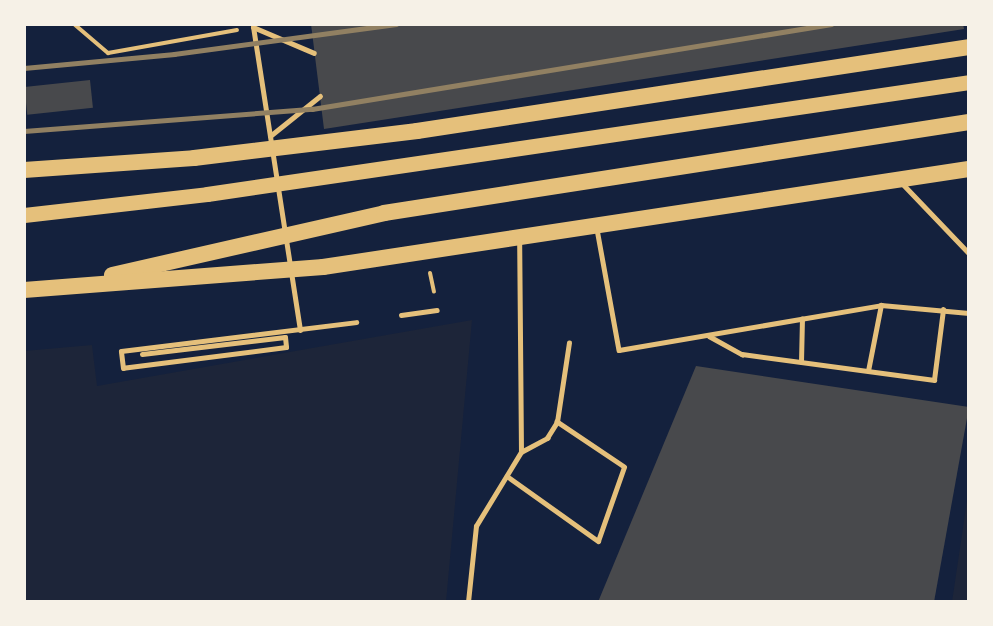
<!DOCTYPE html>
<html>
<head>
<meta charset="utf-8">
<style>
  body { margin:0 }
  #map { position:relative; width:993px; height:626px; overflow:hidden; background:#14213d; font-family:"Titillium Web",sans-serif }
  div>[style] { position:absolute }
  .green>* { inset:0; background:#1d2539 }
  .building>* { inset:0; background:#48494c; transform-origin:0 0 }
  .path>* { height:4px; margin:-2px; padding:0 2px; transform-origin:2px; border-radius:2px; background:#e5c07b }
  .service>* { height:4.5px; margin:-2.25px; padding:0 2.25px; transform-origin:2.25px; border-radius:2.25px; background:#e5c07b }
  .pedestrian>* { height:5px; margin:-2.5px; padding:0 2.5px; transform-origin:2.5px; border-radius:2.5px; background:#e5c07b }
  .primary>* { height:15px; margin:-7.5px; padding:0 7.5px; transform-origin:7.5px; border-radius:7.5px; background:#e5c07b }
  .trunk>* { height:16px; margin:-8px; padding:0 8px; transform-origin:8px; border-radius:8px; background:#e5c07b }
  .rail>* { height:4.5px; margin:-2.25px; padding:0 2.25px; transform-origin:2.25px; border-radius:2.25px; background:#918062 }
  span { translate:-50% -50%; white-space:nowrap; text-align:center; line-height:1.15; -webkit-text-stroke:5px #f6f1e7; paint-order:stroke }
  .frame { position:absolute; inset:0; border:26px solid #f6f1e7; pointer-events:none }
</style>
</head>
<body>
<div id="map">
  <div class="green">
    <i style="clip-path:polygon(472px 320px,446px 602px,24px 602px,24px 351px,92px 345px,97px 386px)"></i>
    <i style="clip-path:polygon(969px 487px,969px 602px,952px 602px)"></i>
  </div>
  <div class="building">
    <i style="clip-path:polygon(311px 24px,963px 24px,964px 29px,324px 129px)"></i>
    <i style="left:90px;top:80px;width:28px;height:66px;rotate:84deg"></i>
    <i style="clip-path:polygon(696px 366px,969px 407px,934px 602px,598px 602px)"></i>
  </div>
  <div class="path">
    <i style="left:74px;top:24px;width:45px;rotate:40.5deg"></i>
    <i style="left:108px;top:53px;width:131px;rotate:-10.1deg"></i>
    <i style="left:430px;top:273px;width:19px;rotate:78deg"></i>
  </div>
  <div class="service">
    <i style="left:902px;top:183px;width:97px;rotate:46.3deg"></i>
    <i style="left:597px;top:229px;width:123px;rotate:79.7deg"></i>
    <i style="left:619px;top:350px;width:266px;rotate:-9.7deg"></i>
    <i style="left:881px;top:305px;width:88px;rotate:5.2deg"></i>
    <i style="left:709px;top:336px;width:38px;rotate:29deg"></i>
    <i style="left:742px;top:354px;width:194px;rotate:7.7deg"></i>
    <i style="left:934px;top:380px;width:71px;rotate:-82.7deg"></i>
    <i style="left:801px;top:362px;width:43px;rotate:-88.7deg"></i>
    <i style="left:868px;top:371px;width:67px;rotate:-78.9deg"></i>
    <i style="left:521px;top:452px;width:30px;rotate:-28deg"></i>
    <i style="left:547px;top:438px;width:19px;rotate:-58deg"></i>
    <i style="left:557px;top:422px;width:80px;rotate:-81.4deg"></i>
    <i style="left:507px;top:476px;width:112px;rotate:35.5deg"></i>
    <i style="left:598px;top:541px;width:78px;rotate:-70.6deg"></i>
    <i style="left:624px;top:467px;width:81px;rotate:-146.1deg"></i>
    <i style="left:468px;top:602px;width:76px;rotate:-84deg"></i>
    <i style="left:476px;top:526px;width:87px;rotate:-58.7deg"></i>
    <i style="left:521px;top:452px;width:210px;rotate:-90.5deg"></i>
  </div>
  <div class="pedestrian">
    <i style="left:270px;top:136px;width:64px;rotate:-38.7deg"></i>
    <i style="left:401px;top:315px;width:36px;rotate:-8deg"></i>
    <i style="left:300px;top:330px;width:307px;rotate:-98.8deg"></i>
    <i style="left:253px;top:27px;width:66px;rotate:23.1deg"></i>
    <i style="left:142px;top:354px;width:144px;rotate:-6.8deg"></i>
    <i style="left:285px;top:337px;width:10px;rotate:84deg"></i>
    <i style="left:286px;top:347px;width:164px;rotate:172.7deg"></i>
    <i style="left:123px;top:368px;width:17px;rotate:-97deg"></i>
    <i style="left:121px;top:351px;width:237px;rotate:-7deg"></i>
  </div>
  <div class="primary">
    <i style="left:24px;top:215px;width:184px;rotate:-6.5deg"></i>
    <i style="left:207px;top:194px;width:770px;rotate:-8.36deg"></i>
  </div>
  <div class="trunk">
    <i style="left:24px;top:170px;width:170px;rotate:-4deg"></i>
    <i style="left:194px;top:158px;width:225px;rotate:-6.9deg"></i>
    <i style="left:417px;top:131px;width:558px;rotate:-8.65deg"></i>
    <i style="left:112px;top:275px;width:279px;rotate:-12.8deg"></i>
    <i style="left:384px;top:213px;width:592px;rotate:-8.84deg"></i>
    <i style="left:24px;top:290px;width:300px;rotate:-4.4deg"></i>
    <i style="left:323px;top:267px;width:653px;rotate:-8.63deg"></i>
  </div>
  <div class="rail">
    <i style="left:24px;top:68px;width:151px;rotate:-5.3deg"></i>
    <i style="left:174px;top:54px;width:224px;rotate:-7.7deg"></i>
    <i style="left:24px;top:131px;width:289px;rotate:-4.4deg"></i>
    <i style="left:312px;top:109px;width:526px;rotate:-9.3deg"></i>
  </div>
  <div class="frame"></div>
</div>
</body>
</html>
